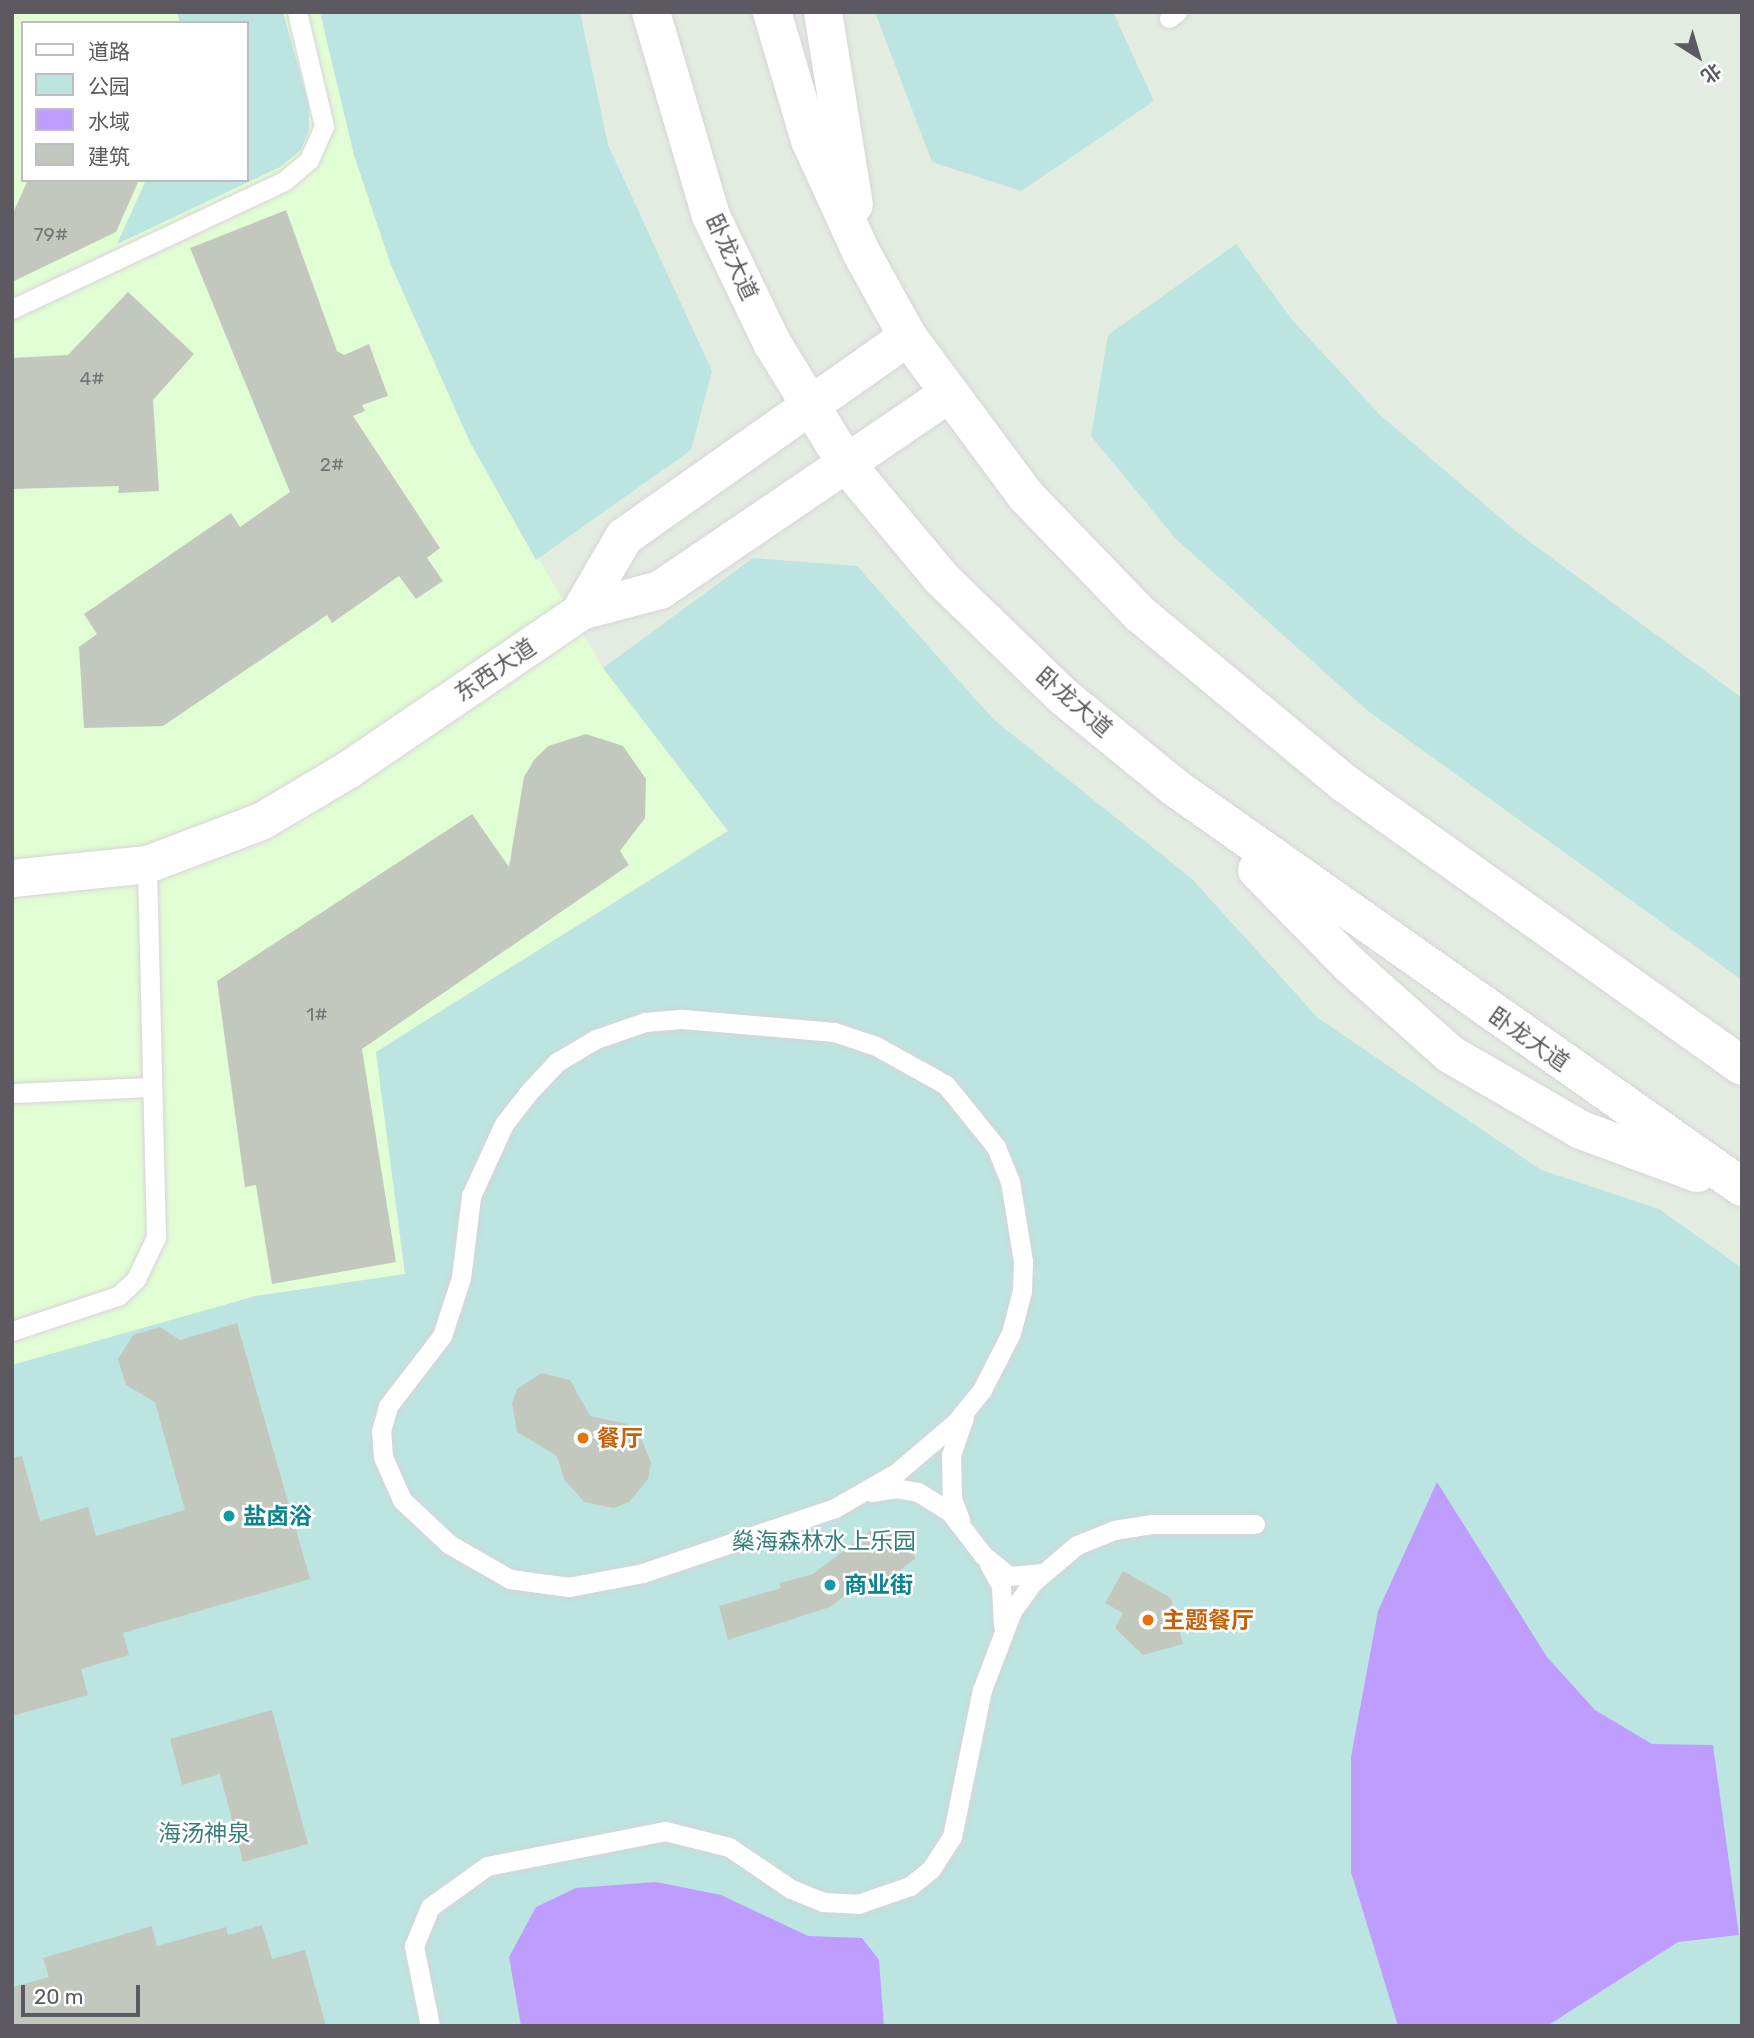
<!DOCTYPE html>
<html>
<head>
<meta charset="utf-8">
<style>
  body { margin:0 }
  #map { position:relative; width:1754px; height:2038px; overflow:hidden; background:#e3ece0; font-family:Rubik,"Noto Sans SC",sans-serif }
  div>[style] { position:absolute }
  .commercial>* { inset:0; background:#e1fdd3 }
  .green>* { inset:0; background:#bce4e0 }
  .water>* { inset:0; background:#bf9dfe }
  .building>* { inset:0; background:#c3c8bf }
  .roads { filter:drop-shadow(0 0 2px #d7d3da) drop-shadow(0 0 2px #d7d3da) }
  .lane>* { height:19px; margin:-9.5px; padding:0 9.5px; transform-origin:9.5px; border-radius:9.5px; background:#fff }
  .street>* { height:37px; margin:-18.5px; padding:0 18.5px; transform-origin:18.5px; border-radius:18.5px; background:#fff }
  .secondary>* { height:38px; margin:-19px; padding:0 19px; transform-origin:19px; border-radius:19px; background:#fff }
  .dots>* { width:19px; height:19px; translate:-50% -50%; box-sizing:border-box; border:4px solid #fff; border-radius:50% }
  span { translate:-50% -50%; white-space:nowrap; text-align:center; line-height:1.15; -webkit-text-stroke:5px #fff; paint-order:stroke }
  .number-label { font-size:19px; color:#767578 }
  .number-label span { -webkit-text-stroke-width:0 }
  .street-label { font-size:23px; color:#5c5961 }
  .food-label { font-size:23px; color:#c56008; font-weight:700 }
  .left { translate:0 -50%; text-align:left }
  .culture-label { font-size:23px; color:#0d838f; font-weight:700 }
  .park-label { font-size:23px; color:#337d7a }
  .frame { position:absolute; inset:0; border:14px solid #5c5961; pointer-events:none }
  .legend { position:absolute; left:21px; top:21px; width:228px; height:161px; box-sizing:border-box; background:#fff; border:2px solid #bebdc0; margin:0; padding:9px 12px; list-style:none; font-size:21px; color:#5c5961 }
  .legend li { display:flex; align-items:center; gap:14px; height:35px }
  .legend b { width:35px; border:2px solid #bebdc0 }
  .north { position:absolute; left:1663px; top:21px; width:70px; height:70px; -webkit-text-stroke:5px #fff; paint-order:stroke; rotate:143deg; font-size:19px; font-weight:700; line-height:28px; text-align:center; color:#5c5961 }
  .north::after { content:''; display:block; margin:auto; width:24px; height:32px; background:#5c5961; clip-path:polygon(50% 0,100% 100%,50% 72%,0 100%) }
  .scale { position:absolute; left:21px; top:1985px; width:119px; height:32px; box-sizing:border-box; border:4px solid #5c5961; border-top:0; padding-left:9px; font-size:21px; line-height:24px; white-space:nowrap; color:#5c5961; -webkit-text-stroke:5px #fff; paint-order:stroke }
</style>
</head>
<body>
<div id="map">
  <div class="commercial">
    <i style="clip-path:polygon(evenodd,12px 12px,320px 12px,354px 155px,391px 265px,470px 442px,603px 668px,728px 831px,376px 1052px,405px 1274px,256px 1296px,12px 1365px,12px 12px,23px 23px,247px 23px,247px 180px,23px 180px,23px 23px)"></i>
  </div>
  <div class="green">
    <i style="clip-path:polygon(177px 12px,283px 12px,309px 106px,309px 130px,301px 150px,280px 167px,117px 244px,146px 180px,247px 180px,247px 23px,180px 23px)"></i>
    <i style="clip-path:polygon(320px 12px,580px 12px,608px 145px,712px 371px,691px 450px,536px 560px,470px 442px,391px 265px,354px 155px)"></i>
    <i style="clip-path:polygon(875px 12px,1113px 12px,1154px 101px,1021px 191px,932px 162px)"></i>
    <i style="clip-path:polygon(1236px 244px,1293px 321px,1381px 416px,1518px 533px,1742px 698px,1742px 980px,1368px 711px,1175px 538px,1091px 436px,1108px 335px)"></i>
    <i style="clip-path:polygon(753px 558px,857px 566px,993px 719px,1192px 879px,1318px 1018px,1541px 1170px,1659px 1209px,1742px 1268px,1742px 2026px,12px 2026px,12px 1365px,256px 1296px,405px 1274px,376px 1052px,728px 831px,603px 668px)"></i>
  </div>
  <div class="water">
    <i style="clip-path:polygon(1437px 1482px,1547px 1657px,1595px 1710px,1652px 1744px,1713px 1745px,1739px 1935px,1678px 1942px,1547px 2026px,1398px 2026px,1351px 1872px,1351px 1757px,1378px 1611px)"></i>
    <i style="clip-path:polygon(656px 1882px,721px 1895px,808px 1936px,862px 1938px,879px 1960px,884px 2026px,521px 2026px,509px 1957px,536px 1907px,576px 1888px)"></i>
  </div>
  <div class="building">
    <i style="clip-path:polygon(28px 180px,139px 180px,116px 232px,12px 282px,12px 215px)"></i>
    <i style="clip-path:polygon(286px 210px,337px 351px,344px 355px,369px 344px,388px 396px,362px 405px,365px 411px,353px 416px,440px 548px,427px 558px,443px 581px,416px 599px,399px 576px,332px 623px,327px 615px,163px 726px,84px 728px,79px 647px,97px 634px,84px 614px,231px 513px,240px 527px,290px 492px,190px 248px)"></i>
    <i style="clip-path:polygon(128px 292px,194px 354px,153px 400px,159px 491px,118px 493px,119px 486px,12px 489px,12px 358px,68px 355px)"></i>
    <i style="clip-path:polygon(586px 734px,623px 746px,646px 779px,645px 818px,620px 851px,629px 865px,362px 1049px,396px 1262px,272px 1284px,256px 1185px,245px 1187px,217px 981px,472px 814px,509px 867px,524px 777px,534px 760px,548px 746px)"></i>
    <i style="clip-path:polygon(237px 1323px,310px 1579px,123px 1633px,129px 1655px,81px 1669px,88px 1695px,12px 1716px,12px 1458px,22px 1456px,40px 1521px,88px 1507px,96px 1536px,185px 1510px,155px 1402px,126px 1385px,118px 1359px,133px 1335px,160px 1327px,180px 1340px)"></i>
    <i style="clip-path:polygon(542px 1373px,570px 1380px,590px 1416px,628px 1424px,640px 1435px,651px 1463px,648px 1479px,629px 1502px,614px 1508px,584px 1502px,564px 1479px,557px 1456px,517px 1432px,512px 1403px,517px 1389px)"></i>
    <i style="clip-path:polygon(895px 1528px,916px 1558px,864px 1598px,856px 1587px,830px 1607px,728px 1640px,719px 1606px,781px 1588px,779px 1583px,813px 1574px,872px 1529px,880px 1539px)"></i>
    <i style="clip-path:polygon(1123px 1571px,1171px 1598px,1183px 1644px,1143px 1655px,1115px 1628px,1123px 1613px,1105px 1603px)"></i>
    <i style="clip-path:polygon(272px 1710px,308px 1844px,243px 1862px,220px 1774px,182px 1785px,170px 1739px)"></i>
    <i style="clip-path:polygon(262px 1925px,272px 1959px,305px 1950px,326px 2026px,12px 2026px,12px 1987px,49px 1977px,43px 1958px,152px 1926px,157px 1946px,226px 1927px,228px 1935px)"></i>
  </div>
  <div class="roads">
    <div class="lane">
      <i style="left:1169px;top:18px;width:10px;rotate:-37deg"></i>
      <i style="left:12px;top:309px;width:301px;rotate:-25.2deg"></i>
      <i style="left:284px;top:181px;width:33px;rotate:-40deg"></i>
      <i style="left:309px;top:160px;width:37px;rotate:-66deg"></i>
      <i style="left:324px;top:126px;width:117px;rotate:-103.3deg"></i>
      <i style="left:683px;top:1019px;width:152px;rotate:4.9deg"></i>
      <i style="left:834px;top:1032px;width:44px;rotate:18.4deg"></i>
      <i style="left:876px;top:1046px;width:80px;rotate:29.1deg"></i>
      <i style="left:946px;top:1085px;width:80px;rotate:51.1deg"></i>
      <i style="left:996px;top:1147px;width:37px;rotate:68deg"></i>
      <i style="left:1010px;top:1181px;width:81px;rotate:80.8deg"></i>
      <i style="left:1023px;top:1261px;width:30px;rotate:92deg"></i>
      <i style="left:1022px;top:1291px;width:43px;rotate:104.7deg"></i>
      <i style="left:1011px;top:1333px;width:64px;rotate:117deg"></i>
      <i style="left:982px;top:1390px;width:41px;rotate:129.1deg"></i>
      <i style="left:956px;top:1422px;width:79px;rotate:139.6deg"></i>
      <i style="left:896px;top:1473px;width:70px;rotate:150.2deg"></i>
      <i style="left:835px;top:1508px;width:203px;rotate:161.3deg"></i>
      <i style="left:643px;top:1573px;width:75px;rotate:169.3deg"></i>
      <i style="left:569px;top:1587px;width:60px;rotate:-172.3deg"></i>
      <i style="left:510px;top:1579px;width:70px;rotate:-150.2deg"></i>
      <i style="left:449px;top:1544px;width:64px;rotate:-136.9deg"></i>
      <i style="left:402px;top:1500px;width:47px;rotate:-113.8deg"></i>
      <i style="left:383px;top:1457px;width:26px;rotate:-94deg"></i>
      <i style="left:381px;top:1431px;width:26px;rotate:-74deg"></i>
      <i style="left:388px;top:1406px;width:88px;rotate:-52.4deg"></i>
      <i style="left:442px;top:1336px;width:61px;rotate:-71.9deg"></i>
      <i style="left:461px;top:1278px;width:83px;rotate:-83deg"></i>
      <i style="left:471px;top:1196px;width:79px;rotate:-65.4deg"></i>
      <i style="left:504px;top:1124px;width:39px;rotate:-52deg"></i>
      <i style="left:528px;top:1093px;width:42px;rotate:-46.9deg"></i>
      <i style="left:557px;top:1062px;width:45px;rotate:-30.5deg"></i>
      <i style="left:596px;top:1039px;width:52px;rotate:-19.1deg"></i>
      <i style="left:645px;top:1022px;width:38px;rotate:-5deg"></i>
      <i style="left:12px;top:1093px;width:140px;rotate:-2.5deg"></i>
      <i style="left:12px;top:1331px;width:112px;rotate:-18.3deg"></i>
      <i style="left:118px;top:1296px;width:25px;rotate:-43deg"></i>
      <i style="left:136px;top:1279px;width:47px;rotate:-64.5deg"></i>
      <i style="left:156px;top:1237px;width:373px;rotate:-91.4deg"></i>
      <i style="left:871px;top:1492px;width:24px;rotate:-9deg"></i>
      <i style="left:895px;top:1488px;width:23px;rotate:10deg"></i>
      <i style="left:918px;top:1492px;width:38px;rotate:32deg"></i>
      <i style="left:950px;top:1512px;width:54px;rotate:52.5deg"></i>
      <i style="left:983px;top:1555px;width:33px;rotate:39deg"></i>
      <i style="left:1009px;top:1576px;width:32px;rotate:-5deg"></i>
      <i style="left:960px;top:1520px;width:22px;rotate:-111deg"></i>
      <i style="left:952px;top:1499px;width:44px;rotate:-91.3deg"></i>
      <i style="left:951px;top:1455px;width:40px;rotate:-71.1deg"></i>
      <i style="left:989px;top:1564px;width:25px;rotate:61deg"></i>
      <i style="left:1001px;top:1586px;width:39px;rotate:87deg"></i>
      <i style="left:430px;top:2026px;width:82px;rotate:-101.3deg"></i>
      <i style="left:414px;top:1946px;width:42px;rotate:-67.7deg"></i>
      <i style="left:430px;top:1907px;width:70px;rotate:-35.7deg"></i>
      <i style="left:487px;top:1866px;width:181px;rotate:-11.1deg"></i>
      <i style="left:665px;top:1831px;width:66px;rotate:14deg"></i>
      <i style="left:729px;top:1847px;width:75px;rotate:34.1deg"></i>
      <i style="left:791px;top:1889px;width:35px;rotate:22deg"></i>
      <i style="left:823px;top:1902px;width:35px;rotate:3deg"></i>
      <i style="left:858px;top:1904px;width:55px;rotate:-19.1deg"></i>
      <i style="left:910px;top:1886px;width:27px;rotate:-39deg"></i>
      <i style="left:931px;top:1869px;width:38px;rotate:-57deg"></i>
      <i style="left:952px;top:1837px;width:150px;rotate:-78.5deg"></i>
      <i style="left:982px;top:1690px;width:85px;rotate:-69.2deg"></i>
      <i style="left:1012px;top:1611px;width:36px;rotate:-54deg"></i>
      <i style="left:1033px;top:1582px;width:57px;rotate:-40.1deg"></i>
      <i style="left:1077px;top:1545px;width:40px;rotate:-22deg"></i>
      <i style="left:1114px;top:1530px;width:39px;rotate:-9deg"></i>
      <i style="left:1153px;top:1524px;width:102px"></i>
    </div>
    <div class="street">
      <i style="left:12px;top:878px;width:136px;rotate:-5.9deg"></i>
      <i style="left:147px;top:864px;width:122px;rotate:-20.7deg"></i>
      <i style="left:261px;top:821px;width:100px;rotate:-30.7deg"></i>
      <i style="left:347px;top:770px;width:283px;rotate:-34.2deg"></i>
    </div>
    <div class="secondary">
      <i style="left:651px;top:12px;width:213px;rotate:73.6deg"></i>
      <i style="left:711px;top:216px;width:141px;rotate:64.3deg"></i>
      <i style="left:772px;top:343px;width:143px;rotate:58.4deg"></i>
      <i style="left:847px;top:465px;width:147px;rotate:50.2deg"></i>
      <i style="left:941px;top:578px;width:171px;rotate:44.1deg"></i>
      <i style="left:1064px;top:697px;width:146px;rotate:39.2deg"></i>
      <i style="left:1177px;top:789px;width:691px;rotate:35.16deg"></i>
      <i style="left:772px;top:12px;width:134px;rotate:73.5deg"></i>
      <i style="left:810px;top:140px;width:123px;rotate:65.5deg"></i>
      <i style="left:861px;top:252px;width:97px;rotate:61.1deg"></i>
      <i style="left:908px;top:337px;width:198px;rotate:53.4deg"></i>
      <i style="left:1026px;top:496px;width:165px;rotate:46deg"></i>
      <i style="left:1141px;top:615px;width:264px;rotate:39.6deg"></i>
      <i style="left:1344px;top:783px;width:488px;rotate:35.4deg"></i>
      <i style="left:823px;top:12px;width:195px;rotate:80.9deg"></i>
      <i style="left:581px;top:611px;width:86px;rotate:-59.8deg"></i>
      <i style="left:624px;top:537px;width:347px;rotate:-35.2deg"></i>
      <i style="left:581px;top:611px;width:82px;rotate:-14.9deg"></i>
      <i style="left:660px;top:590px;width:348px;rotate:-34.2deg"></i>
      <i style="left:1257px;top:870px;width:132px;rotate:45.6deg"></i>
      <i style="left:1349px;top:964px;width:135px;rotate:41.7deg"></i>
      <i style="left:1450px;top:1054px;width:151px;rotate:30.1deg"></i>
      <i style="left:1581px;top:1130px;width:124px;rotate:20.3deg"></i>
    </div>
  </div>
  <div class="dots">
    <i style="left:583px;top:1438px;background:#e8710a"></i>
    <i style="left:229px;top:1516px;background:#0f9aa8"></i>
    <i style="left:830px;top:1585px;background:#0f9aa8"></i>
    <i style="left:1148px;top:1620px;background:#e8710a"></i>
  </div>
  <div class="number-label">
    <span style="left:51px;top:235px">79#</span>
    <span style="left:92px;top:379px">4#</span>
    <span style="left:332px;top:465px">2#</span>
    <span style="left:317px;top:1015px">1#</span>
  </div>
  <div class="street-label">
    <span style="left:732px;top:257px;rotate:65deg">卧龙大道</span>
    <span style="left:495px;top:670px;rotate:-34deg">东西大道</span>
    <span style="left:1074px;top:702px;rotate:41deg">卧龙大道</span>
    <span style="left:1529px;top:1039px;rotate:35deg">卧龙大道</span>
  </div>
  <div class="food-label">
    <span class="left" style="left:597px;top:1438px">餐厅</span>
    <span class="left" style="left:1162px;top:1620px">主题餐厅</span>
  </div>
  <div class="culture-label">
    <span class="left" style="left:243px;top:1516px">盐卤浴</span>
    <span class="left" style="left:844px;top:1585px">商业街</span>
  </div>
  <div class="park-label">
    <span style="left:824px;top:1541px">燊海森林水上乐园</span>
    <span style="left:204px;top:1833px">海汤神泉</span>
  </div>
  <div class="frame"></div>
  <ul class="legend">
  <li><b style="height:9px;background:#fff"></b>道路</li>
  <li><b style="height:19px;background:#bce4e0"></b>公园</li>
  <li><b style="height:19px;background:#bf9dfe"></b>水域</li>
  <li><b style="height:19px;background:#c3c8bf"></b>建筑</li>
  </ul>
  <div class="north">北</div>
  <div class="scale">20 m</div>
</div>
</body>
</html>
